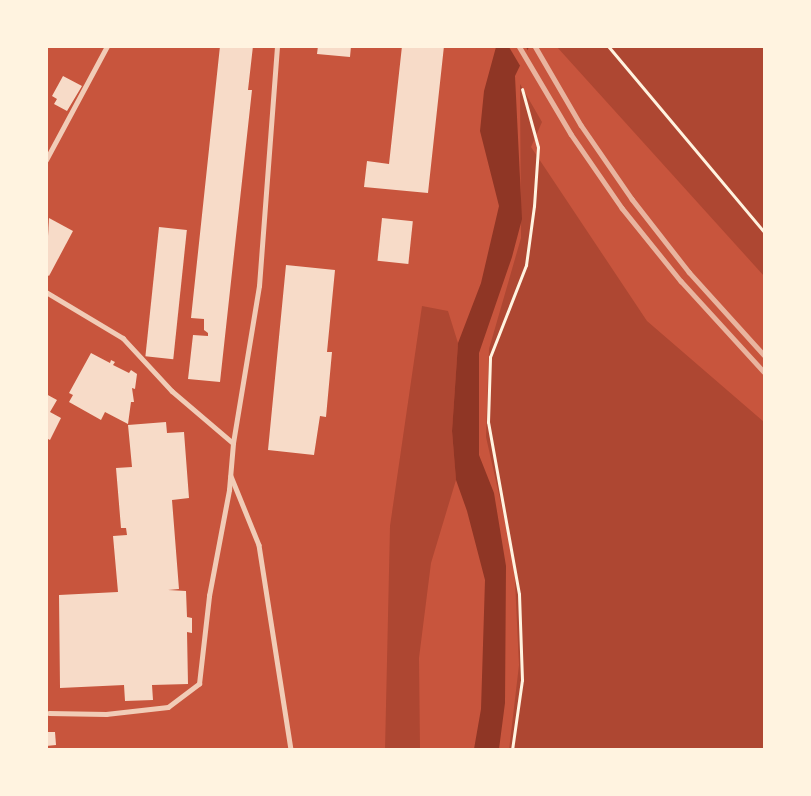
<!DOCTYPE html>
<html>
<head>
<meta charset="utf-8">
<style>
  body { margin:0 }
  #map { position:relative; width:811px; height:796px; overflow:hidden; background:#c8553d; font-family:"Noto Sans",sans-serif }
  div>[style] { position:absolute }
  .green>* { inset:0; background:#ae4732 }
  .water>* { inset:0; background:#8f3625 }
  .pier>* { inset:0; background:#c8553d }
  .building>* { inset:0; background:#f7dbc8; transform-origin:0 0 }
  .path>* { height:3px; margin:-1.5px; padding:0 1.5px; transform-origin:1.5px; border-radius:1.5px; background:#fff3e0 }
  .service>* { height:4.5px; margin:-2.25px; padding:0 2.25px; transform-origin:2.25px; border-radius:2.25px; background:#f1ccb7 }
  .rail>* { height:4.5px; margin:-2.25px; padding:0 2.25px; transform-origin:2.25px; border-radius:2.25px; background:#e9b49f }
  span { translate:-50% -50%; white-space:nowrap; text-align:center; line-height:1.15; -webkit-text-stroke:6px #fff3e0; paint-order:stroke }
  .frame { position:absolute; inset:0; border:48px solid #fff3e0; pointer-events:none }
</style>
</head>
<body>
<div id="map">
  <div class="green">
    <i style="clip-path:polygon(557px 47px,764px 47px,764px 276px)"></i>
    <i style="clip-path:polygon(520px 84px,542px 122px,531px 147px,647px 321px,764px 422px,764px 749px,509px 750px,519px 665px,514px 561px,486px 437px,489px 349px,521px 238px)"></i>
    <i style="clip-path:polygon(422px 306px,448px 311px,458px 343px,452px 431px,456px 480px,431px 563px,419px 658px,420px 749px,385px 750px,390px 526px)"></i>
  </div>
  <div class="water">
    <i style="clip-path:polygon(496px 47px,529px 47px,515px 76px,522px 219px,512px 257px,479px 353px,479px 455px,494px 493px,506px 566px,505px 703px,499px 749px,474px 749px,481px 709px,485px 580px,467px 511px,456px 480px,452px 431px,458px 343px,481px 283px,499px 206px,480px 131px,484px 91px)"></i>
  </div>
  <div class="pier">
    <i style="clip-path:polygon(509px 47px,526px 47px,529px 53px,522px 69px)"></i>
  </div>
  <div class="building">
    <i style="clip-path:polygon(220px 46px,253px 46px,248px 90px,252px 90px,220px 382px,188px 379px,193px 335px,208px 336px,208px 333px,204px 330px,204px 319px,191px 318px)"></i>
    <i style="clip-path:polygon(318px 46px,351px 46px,350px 57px,317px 54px)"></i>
    <i style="clip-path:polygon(402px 46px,444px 46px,428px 193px,364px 187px,367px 161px,389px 164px)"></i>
    <i style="clip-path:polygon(63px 76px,82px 86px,67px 111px,54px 104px,57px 99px,52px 96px)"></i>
    <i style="clip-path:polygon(49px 218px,73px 231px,49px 276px,46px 274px)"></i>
    <i style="left:382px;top:218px;width:31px;height:43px;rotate:6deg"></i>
    <i style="left:159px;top:227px;width:28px;height:130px;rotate:6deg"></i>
    <i style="clip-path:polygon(286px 265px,335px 270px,327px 352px,332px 352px,326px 417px,320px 416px,314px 455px,268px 450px)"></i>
    <i style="clip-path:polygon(91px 353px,110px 363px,111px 360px,115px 362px,113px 365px,129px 373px,131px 370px,137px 374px,135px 389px,132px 388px,134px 402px,131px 402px,128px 424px,105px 412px,101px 420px,69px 402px,73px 395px,69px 393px)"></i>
    <i style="clip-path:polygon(46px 394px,57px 400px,50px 412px,61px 418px,50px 440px,46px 438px)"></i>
    <i style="clip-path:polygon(166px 422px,167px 433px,184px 432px,189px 498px,172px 500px,179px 589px,168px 590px,186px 591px,187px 617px,192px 618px,192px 633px,187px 632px,188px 684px,152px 685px,153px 700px,125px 701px,124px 685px,60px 688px,59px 595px,118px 592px,113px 536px,127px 535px,126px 528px,121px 528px,116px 468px,132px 467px,128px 425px)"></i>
    <i style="clip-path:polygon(46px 732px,55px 732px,56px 745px,46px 746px)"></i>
  </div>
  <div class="path">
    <i style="left:608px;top:46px;width:243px;rotate:50deg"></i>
    <i style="left:512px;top:750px;width:71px;rotate:-81.9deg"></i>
    <i style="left:522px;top:680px;width:86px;rotate:-92deg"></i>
    <i style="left:519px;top:594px;width:175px;rotate:-100.2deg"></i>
    <i style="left:488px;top:422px;width:65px;rotate:-88.2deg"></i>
    <i style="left:490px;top:357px;width:99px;rotate:-68.6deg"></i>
    <i style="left:526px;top:265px;width:60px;rotate:-82.3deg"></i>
    <i style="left:534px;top:206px;width:59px;rotate:-86.1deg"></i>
    <i style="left:538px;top:147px;width:60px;rotate:-105.4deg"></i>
  </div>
  <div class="service">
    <i style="left:46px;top:160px;width:129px;rotate:-61.8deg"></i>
    <i style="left:46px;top:292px;width:90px;rotate:30.9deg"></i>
    <i style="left:123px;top:338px;width:72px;rotate:47.2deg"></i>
    <i style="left:172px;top:391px;width:80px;rotate:40.4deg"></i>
    <i style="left:231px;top:476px;width:74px;rotate:67.9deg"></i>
    <i style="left:259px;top:545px;width:207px;rotate:81.1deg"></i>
    <i style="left:49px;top:713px;width:57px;rotate:1deg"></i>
    <i style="left:106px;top:714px;width:62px;rotate:-6.4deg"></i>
    <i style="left:168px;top:707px;width:39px;rotate:-37deg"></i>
    <i style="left:199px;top:684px;width:89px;rotate:-83.5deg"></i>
    <i style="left:209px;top:596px;width:108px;rotate:-79.3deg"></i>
    <i style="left:229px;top:490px;width:47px;rotate:-85.1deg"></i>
    <i style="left:233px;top:443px;width:159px;rotate:-80.6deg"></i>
    <i style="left:259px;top:286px;width:241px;rotate:-85.7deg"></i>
  </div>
  <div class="rail">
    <i style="left:519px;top:46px;width:102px;rotate:59.4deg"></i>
    <i style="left:571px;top:134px;width:90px;rotate:55.4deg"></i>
    <i style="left:622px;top:208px;width:94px;rotate:51.1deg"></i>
    <i style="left:681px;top:281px;width:123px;rotate:47.6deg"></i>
    <i style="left:535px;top:46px;width:91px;rotate:59.8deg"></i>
    <i style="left:581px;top:125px;width:90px;rotate:55.4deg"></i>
    <i style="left:632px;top:199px;width:93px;rotate:52deg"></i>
    <i style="left:689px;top:272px;width:112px;rotate:47.9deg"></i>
  </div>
  <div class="frame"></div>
</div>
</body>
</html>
